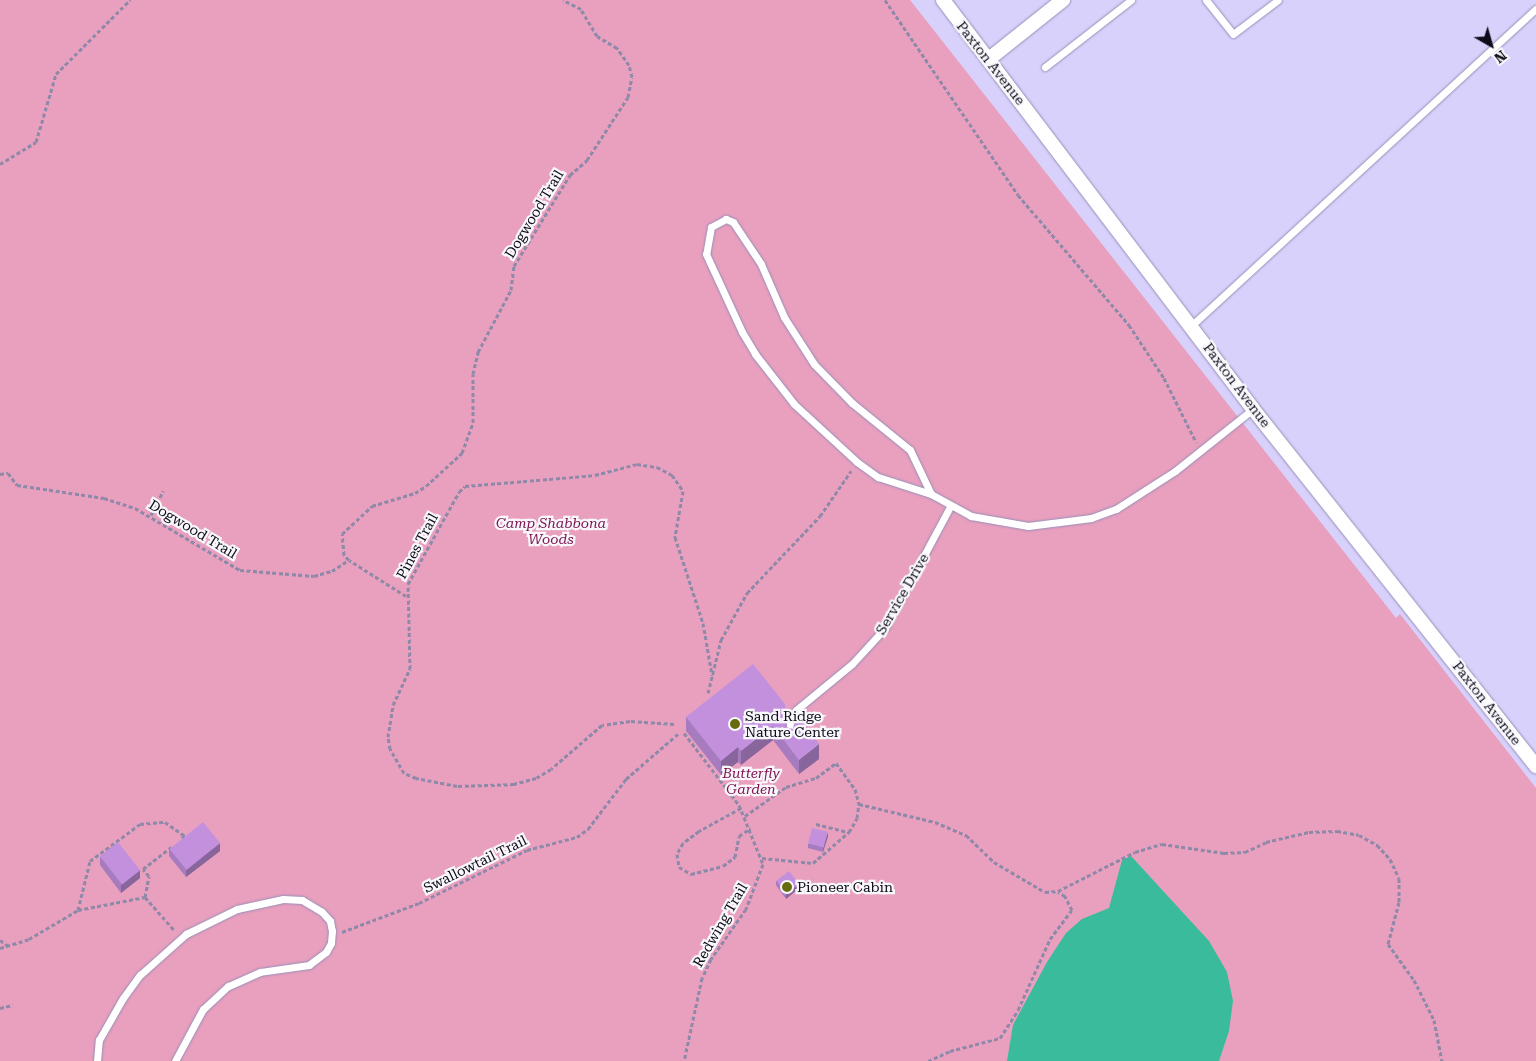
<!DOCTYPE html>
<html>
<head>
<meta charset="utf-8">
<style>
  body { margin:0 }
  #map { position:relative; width:1536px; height:1061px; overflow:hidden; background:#d8d1fb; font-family:"Roboto Serif",serif }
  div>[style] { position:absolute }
  .green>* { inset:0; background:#e99fbe }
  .water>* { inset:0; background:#39bb9c }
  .path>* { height:3px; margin-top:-1.5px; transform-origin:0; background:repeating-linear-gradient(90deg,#8f89a9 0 4px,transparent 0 6.5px) }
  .roads { filter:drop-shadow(0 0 1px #9790b7) drop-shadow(0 0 1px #9790b7) }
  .service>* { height:7px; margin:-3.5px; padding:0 3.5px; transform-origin:3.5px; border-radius:3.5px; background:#fff }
  .minor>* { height:14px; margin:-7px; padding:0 7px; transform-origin:7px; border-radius:7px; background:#fff }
  .wall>* { inset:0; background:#a77cbe }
  .shaded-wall>* { inset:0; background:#88659b }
  .building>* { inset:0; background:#c290dd; transform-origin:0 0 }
  .dots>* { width:14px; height:14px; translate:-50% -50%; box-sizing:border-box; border:2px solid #f8f8fc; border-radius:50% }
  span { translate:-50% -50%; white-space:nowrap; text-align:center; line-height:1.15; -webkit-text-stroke:4.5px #f8f8fc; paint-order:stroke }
  .street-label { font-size:14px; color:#0f0c19 }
  .park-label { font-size:14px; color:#7e114e; font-style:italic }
  .poi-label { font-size:14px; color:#0f0c19 }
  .left { translate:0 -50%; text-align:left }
  .north { position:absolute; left:1466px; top:20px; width:50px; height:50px; -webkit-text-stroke:4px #f8f8fc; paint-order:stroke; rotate:142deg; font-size:14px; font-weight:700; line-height:20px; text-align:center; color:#0f0c19 }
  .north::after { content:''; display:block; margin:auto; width:18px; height:22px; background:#0f0c19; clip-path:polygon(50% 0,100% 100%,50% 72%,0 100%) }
</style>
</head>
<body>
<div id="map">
  <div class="green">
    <i style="clip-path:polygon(0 0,910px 0,1396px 618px,1400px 614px,1536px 788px,1536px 1061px,0 1061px)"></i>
  </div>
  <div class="water">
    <i style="clip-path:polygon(1131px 856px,1209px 941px,1227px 972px,1233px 1001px,1229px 1031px,1219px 1061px,1007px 1061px,1013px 1025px,1047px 962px,1066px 933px,1082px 919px,1109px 908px,1122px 860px)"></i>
  </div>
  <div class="path">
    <i style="left:885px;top:0;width:236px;rotate:55.7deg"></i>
    <i style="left:1018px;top:195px;width:171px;rotate:49.5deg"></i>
    <i style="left:1129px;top:325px;width:64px;rotate:56.6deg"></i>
    <i style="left:1164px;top:378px;width:72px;rotate:63.4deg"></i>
    <i style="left:0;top:164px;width:42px;rotate:-31.4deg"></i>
    <i style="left:36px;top:142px;width:71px;rotate:-73.6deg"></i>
    <i style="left:56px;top:74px;width:105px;rotate:-45deg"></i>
    <i style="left:0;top:474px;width:8px;rotate:-7deg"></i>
    <i style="left:8px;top:473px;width:15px;rotate:53deg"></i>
    <i style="left:17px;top:485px;width:88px;rotate:8.5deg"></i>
    <i style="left:104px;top:498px;width:33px;rotate:18deg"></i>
    <i style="left:135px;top:508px;width:122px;rotate:30.6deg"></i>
    <i style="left:240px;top:570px;width:74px;rotate:4.6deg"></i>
    <i style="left:314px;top:576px;width:19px;rotate:-16deg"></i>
    <i style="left:332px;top:571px;width:20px;rotate:-33deg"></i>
    <i style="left:151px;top:515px;width:27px;rotate:-63deg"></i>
    <i style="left:406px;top:596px;width:67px;rotate:-147.7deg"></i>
    <i style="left:349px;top:560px;width:7px;rotate:-135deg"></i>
    <i style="left:344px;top:555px;width:21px;rotate:-95deg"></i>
    <i style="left:342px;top:534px;width:41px;rotate:-43deg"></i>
    <i style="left:372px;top:506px;width:45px;rotate:-16.8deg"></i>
    <i style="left:415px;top:493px;width:13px;rotate:-32deg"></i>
    <i style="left:426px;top:486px;width:49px;rotate:-42.5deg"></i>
    <i style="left:462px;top:453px;width:33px;rotate:-70deg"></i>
    <i style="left:473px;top:422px;width:48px;rotate:-90deg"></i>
    <i style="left:473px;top:374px;width:23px;rotate:-77deg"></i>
    <i style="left:478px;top:352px;width:70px;rotate:-62deg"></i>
    <i style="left:511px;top:290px;width:24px;rotate:-83deg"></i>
    <i style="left:514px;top:266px;width:107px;rotate:-58.4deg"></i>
    <i style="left:570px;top:175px;width:23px;rotate:-41deg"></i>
    <i style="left:587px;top:160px;width:75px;rotate:-56.9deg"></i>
    <i style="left:628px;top:97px;width:20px;rotate:-79deg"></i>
    <i style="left:632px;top:77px;width:12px;rotate:-104deg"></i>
    <i style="left:629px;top:65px;width:21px;rotate:-125deg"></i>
    <i style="left:617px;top:48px;width:23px;rotate:-149deg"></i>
    <i style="left:597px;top:36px;width:31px;rotate:-121deg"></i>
    <i style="left:581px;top:9px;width:20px;rotate:-153deg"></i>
    <i style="left:708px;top:693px;width:55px;rotate:-76.2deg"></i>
    <i style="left:721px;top:640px;width:54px;rotate:-61deg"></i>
    <i style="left:747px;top:593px;width:106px;rotate:-46.5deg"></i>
    <i style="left:820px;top:516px;width:55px;rotate:-55.4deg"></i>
    <i style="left:674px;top:724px;width:44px;rotate:-176.1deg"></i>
    <i style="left:630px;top:721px;width:28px;rotate:172deg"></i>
    <i style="left:602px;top:725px;width:67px;rotate:139.2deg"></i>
    <i style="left:551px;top:769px;width:17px;rotate:149deg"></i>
    <i style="left:536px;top:778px;width:23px;rotate:165deg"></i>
    <i style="left:514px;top:784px;width:57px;rotate:178deg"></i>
    <i style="left:457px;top:786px;width:42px;rotate:-169deg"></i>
    <i style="left:416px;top:778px;width:13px;rotate:-157deg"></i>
    <i style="left:404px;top:773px;width:28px;rotate:-120deg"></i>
    <i style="left:390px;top:749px;width:12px;rotate:-99deg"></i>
    <i style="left:388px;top:737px;width:32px;rotate:-81deg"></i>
    <i style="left:393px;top:705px;width:40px;rotate:-65deg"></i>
    <i style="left:410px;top:669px;width:85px;rotate:-91.3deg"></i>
    <i style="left:408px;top:584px;width:105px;rotate:-61deg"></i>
    <i style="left:459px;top:492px;width:8px;rotate:-45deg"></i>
    <i style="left:465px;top:486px;width:130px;rotate:-4.8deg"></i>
    <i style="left:595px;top:475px;width:43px;rotate:-14.7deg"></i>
    <i style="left:637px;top:464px;width:20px;rotate:9deg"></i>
    <i style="left:657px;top:467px;width:17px;rotate:28deg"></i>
    <i style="left:672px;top:475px;width:19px;rotate:55deg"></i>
    <i style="left:683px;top:491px;width:47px;rotate:99.9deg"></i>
    <i style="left:675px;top:537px;width:90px;rotate:72deg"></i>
    <i style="left:703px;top:623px;width:53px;rotate:80.2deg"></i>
    <i style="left:684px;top:733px;width:91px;rotate:52.6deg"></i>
    <i style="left:739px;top:805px;width:64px;rotate:67.9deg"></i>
    <i style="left:763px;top:864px;width:48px;rotate:110.7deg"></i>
    <i style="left:746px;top:909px;width:61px;rotate:125deg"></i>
    <i style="left:711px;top:959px;width:21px;rotate:115deg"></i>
    <i style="left:702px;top:978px;width:85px;rotate:102.2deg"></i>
    <i style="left:741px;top:808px;width:48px;rotate:151.3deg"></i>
    <i style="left:699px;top:831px;width:20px;rotate:143deg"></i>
    <i style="left:683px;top:843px;width:13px;rotate:119deg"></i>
    <i style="left:677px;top:854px;width:13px;rotate:81deg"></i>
    <i style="left:679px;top:867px;width:14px;rotate:30deg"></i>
    <i style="left:691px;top:874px;width:33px;rotate:-14deg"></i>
    <i style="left:723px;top:866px;width:15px;rotate:-37deg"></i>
    <i style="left:735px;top:857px;width:21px;rotate:-79deg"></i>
    <i style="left:739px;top:836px;width:14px;rotate:-34deg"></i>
    <i style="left:745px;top:816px;width:50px;rotate:-35.3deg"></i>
    <i style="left:786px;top:787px;width:31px;rotate:-17deg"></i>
    <i style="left:816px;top:778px;width:25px;rotate:-37deg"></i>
    <i style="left:836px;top:763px;width:32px;rotate:54deg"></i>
    <i style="left:855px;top:789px;width:16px;rotate:75deg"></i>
    <i style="left:859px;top:804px;width:78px;rotate:13.3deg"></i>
    <i style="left:935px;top:822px;width:34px;rotate:23deg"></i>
    <i style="left:966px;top:835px;width:39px;rotate:44deg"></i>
    <i style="left:994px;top:862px;width:59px;rotate:30.5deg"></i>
    <i style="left:1045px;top:892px;width:13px;rotate:-4deg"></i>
    <i style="left:1058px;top:891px;width:86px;rotate:-26.9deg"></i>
    <i style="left:1135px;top:852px;width:28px;rotate:-17deg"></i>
    <i style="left:1162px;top:844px;width:63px;rotate:8.3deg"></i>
    <i style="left:1224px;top:853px;width:21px;rotate:-3deg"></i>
    <i style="left:1245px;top:852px;width:23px;rotate:-25deg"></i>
    <i style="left:1266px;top:842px;width:44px;rotate:-13.1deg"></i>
    <i style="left:1309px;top:832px;width:28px;rotate:-2deg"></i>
    <i style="left:1337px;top:831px;width:22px;rotate:10deg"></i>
    <i style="left:1359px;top:835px;width:21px;rotate:29deg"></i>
    <i style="left:1377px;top:845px;width:19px;rotate:47deg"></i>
    <i style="left:1390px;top:859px;width:21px;rotate:65deg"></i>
    <i style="left:1399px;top:878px;width:24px;rotate:90deg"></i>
    <i style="left:1399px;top:902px;width:43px;rotate:104.7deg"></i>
    <i style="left:1388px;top:944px;width:44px;rotate:54.2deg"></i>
    <i style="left:1414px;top:980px;width:45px;rotate:63.4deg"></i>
    <i style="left:1434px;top:1020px;width:42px;rotate:79deg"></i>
    <i style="left:816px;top:824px;width:33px;rotate:14deg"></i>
    <i style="left:762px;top:858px;width:51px;rotate:5.6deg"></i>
    <i style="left:813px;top:863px;width:48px;rotate:-40.7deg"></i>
    <i style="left:849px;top:832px;width:16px;rotate:-60deg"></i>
    <i style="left:857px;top:818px;width:14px;rotate:-82deg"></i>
    <i style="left:145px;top:897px;width:21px;rotate:-79deg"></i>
    <i style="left:149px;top:876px;width:9px;rotate:-131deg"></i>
    <i style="left:143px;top:869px;width:36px;rotate:-38deg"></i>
    <i style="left:78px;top:910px;width:50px;rotate:-76.2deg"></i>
    <i style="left:90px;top:861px;width:62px;rotate:-36.5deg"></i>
    <i style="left:140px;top:824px;width:25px;rotate:-5deg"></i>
    <i style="left:165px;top:822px;width:24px;rotate:35deg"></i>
    <i style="left:185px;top:836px;width:4px;rotate:146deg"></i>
    <i style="left:342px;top:932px;width:82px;rotate:-20.6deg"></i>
    <i style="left:419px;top:903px;width:120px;rotate:-26.1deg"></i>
    <i style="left:527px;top:850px;width:52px;rotate:-14.6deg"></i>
    <i style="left:577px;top:837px;width:14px;rotate:-36deg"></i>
    <i style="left:588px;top:829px;width:63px;rotate:-52.8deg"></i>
    <i style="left:626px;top:779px;width:70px;rotate:-41deg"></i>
    <i style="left:0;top:940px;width:9px;rotate:36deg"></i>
    <i style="left:0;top:948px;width:30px;rotate:-17deg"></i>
    <i style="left:29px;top:939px;width:57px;rotate:-30.6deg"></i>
    <i style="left:78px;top:910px;width:68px;rotate:-11deg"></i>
    <i style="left:145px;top:897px;width:44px;rotate:48.7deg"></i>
    <i style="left:0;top:1008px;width:13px;rotate:-13deg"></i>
    <i style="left:928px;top:1061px;width:24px;rotate:-24deg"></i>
    <i style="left:950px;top:1051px;width:52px;rotate:-14.6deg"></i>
    <i style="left:1000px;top:1038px;width:33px;rotate:-57deg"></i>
    <i style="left:1018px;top:1010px;width:78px;rotate:-65.7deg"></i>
    <i style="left:1050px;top:939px;width:36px;rotate:-53deg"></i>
    <i style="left:1072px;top:910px;width:16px;rotate:-117deg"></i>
    <i style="left:1065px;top:896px;width:8px;rotate:-150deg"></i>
  </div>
  <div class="roads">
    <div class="service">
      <i style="left:1206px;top:0;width:43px;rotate:51.5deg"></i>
      <i style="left:1233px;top:34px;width:56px;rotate:-37.1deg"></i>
      <i style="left:1045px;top:67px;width:109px;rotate:-37.9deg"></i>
      <i style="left:1192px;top:325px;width:467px;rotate:-42.6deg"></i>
      <i style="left:931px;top:494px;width:49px;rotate:-115.5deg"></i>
      <i style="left:910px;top:450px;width:75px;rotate:-141deg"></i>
      <i style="left:852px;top:403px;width:54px;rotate:-134.3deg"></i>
      <i style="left:814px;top:364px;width:56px;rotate:-122.6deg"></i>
      <i style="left:784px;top:317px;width:58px;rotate:-113.5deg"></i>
      <i style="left:761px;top:264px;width:50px;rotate:-123.7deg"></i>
      <i style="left:733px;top:222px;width:8px;rotate:-157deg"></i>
      <i style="left:726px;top:219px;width:17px;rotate:152deg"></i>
      <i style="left:711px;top:227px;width:27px;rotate:100deg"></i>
      <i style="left:706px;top:254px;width:86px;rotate:65.2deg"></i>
      <i style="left:742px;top:332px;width:26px;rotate:59deg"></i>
      <i style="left:755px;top:354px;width:63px;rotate:52deg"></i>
      <i style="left:794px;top:404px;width:86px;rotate:42.6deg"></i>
      <i style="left:857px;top:462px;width:26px;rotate:36deg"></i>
      <i style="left:878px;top:477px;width:56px;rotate:17.8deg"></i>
      <i style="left:931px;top:494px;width:46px;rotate:28.8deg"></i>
      <i style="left:971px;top:516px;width:58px;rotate:10deg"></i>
      <i style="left:1028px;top:526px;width:64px;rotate:-7.2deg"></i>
      <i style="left:1091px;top:518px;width:27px;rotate:-20deg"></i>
      <i style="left:1116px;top:509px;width:70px;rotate:-32.8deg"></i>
      <i style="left:1175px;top:471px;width:100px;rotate:-38.5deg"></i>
      <i style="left:790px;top:737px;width:18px;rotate:-90deg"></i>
      <i style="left:790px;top:719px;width:11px;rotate:-56deg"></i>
      <i style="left:796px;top:710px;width:72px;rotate:-39.4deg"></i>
      <i style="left:852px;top:664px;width:49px;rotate:-47.5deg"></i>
      <i style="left:885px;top:628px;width:137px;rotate:-61.8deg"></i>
      <i style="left:97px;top:1061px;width:21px;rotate:-85deg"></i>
      <i style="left:99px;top:1040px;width:48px;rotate:-60.3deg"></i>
      <i style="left:123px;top:998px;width:29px;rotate:-54deg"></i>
      <i style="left:140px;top:975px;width:62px;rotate:-41.7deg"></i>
      <i style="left:186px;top:934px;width:57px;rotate:-26.1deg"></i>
      <i style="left:237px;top:909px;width:47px;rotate:-12.3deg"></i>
      <i style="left:283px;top:899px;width:19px;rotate:3deg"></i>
      <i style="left:302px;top:900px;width:23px;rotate:31deg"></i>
      <i style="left:322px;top:912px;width:12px;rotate:48deg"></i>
      <i style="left:330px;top:921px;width:10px;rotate:79deg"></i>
      <i style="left:332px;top:931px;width:12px;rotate:95deg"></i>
      <i style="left:331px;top:943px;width:10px;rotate:119deg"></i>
      <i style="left:326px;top:952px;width:21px;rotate:143deg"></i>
      <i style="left:309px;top:965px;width:49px;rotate:171.9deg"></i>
      <i style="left:260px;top:972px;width:35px;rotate:156deg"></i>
      <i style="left:228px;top:986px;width:34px;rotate:137deg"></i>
      <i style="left:203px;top:1009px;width:59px;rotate:118.3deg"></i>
    </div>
    <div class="minor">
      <i style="left:943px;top:0;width:513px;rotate:52.84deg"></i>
      <i style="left:1253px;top:409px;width:456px;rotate:51.6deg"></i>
      <i style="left:989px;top:59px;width:95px;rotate:-38.6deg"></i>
    </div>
  </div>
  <div class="wall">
    <i style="clip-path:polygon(686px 717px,786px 727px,819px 759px,799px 774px,773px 740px,741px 765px,738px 762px,721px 775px,686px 731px)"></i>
    <i style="clip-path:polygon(828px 836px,823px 852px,808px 848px,808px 844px)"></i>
    <i style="clip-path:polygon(169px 848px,220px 851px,186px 877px,169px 856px)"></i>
    <i style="clip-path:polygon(100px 857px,140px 878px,121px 893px,100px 865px)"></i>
    <i style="clip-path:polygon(776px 881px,799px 888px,786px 899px,776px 885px)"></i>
  </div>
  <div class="shaded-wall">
    <i style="clip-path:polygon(773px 726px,773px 740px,741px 765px,741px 751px)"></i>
    <i style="clip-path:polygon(819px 744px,819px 759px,799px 774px,799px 760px)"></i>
    <i style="clip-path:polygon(738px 747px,738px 762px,721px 775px,721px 761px)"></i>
    <i style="clip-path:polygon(828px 832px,828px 836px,823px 852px,823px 848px)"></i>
    <i style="clip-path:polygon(220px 843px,220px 851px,186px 877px,186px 869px)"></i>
    <i style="clip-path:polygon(140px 870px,140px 878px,121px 893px,121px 885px)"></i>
    <i style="clip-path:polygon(799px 884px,799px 888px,786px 899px,786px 895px)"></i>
  </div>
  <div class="building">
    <i style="clip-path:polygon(753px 664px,785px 704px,786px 727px,793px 729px,795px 718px,801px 720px,819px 744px,799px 760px,773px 726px,741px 751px,738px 747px,721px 761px,686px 717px)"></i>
    <i style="left:203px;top:822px;width:27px;height:43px;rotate:51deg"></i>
    <i style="left:812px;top:828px;width:16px;height:16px;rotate:14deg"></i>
    <i style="left:118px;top:842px;width:36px;height:23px;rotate:52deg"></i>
    <i style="left:789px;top:871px;width:16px;height:16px;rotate:52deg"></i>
  </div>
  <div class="dots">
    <i style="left:735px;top:724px;background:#666b0f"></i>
    <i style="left:787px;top:887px;background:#666b0f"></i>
  </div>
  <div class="street-label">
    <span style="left:991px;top:63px;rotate:52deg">Paxton Avenue</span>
    <span style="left:534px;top:214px;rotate:-59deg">Dogwood Trail</span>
    <span style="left:1237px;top:385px;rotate:53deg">Paxton Avenue</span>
    <span style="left:193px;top:529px;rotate:31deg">Dogwood Trail</span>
    <span style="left:417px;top:546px;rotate:-62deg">Pines Trail</span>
    <span style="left:902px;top:594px;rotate:-60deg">Service Drive</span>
    <span style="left:1487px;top:703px;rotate:52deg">Paxton Avenue</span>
    <span style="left:475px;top:864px;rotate:-26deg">Swallowtail Trail</span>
    <span style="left:720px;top:925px;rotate:-60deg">Redwing Trail</span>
  </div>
  <div class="park-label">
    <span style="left:551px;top:531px">Camp Shabbona<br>Woods</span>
    <span style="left:751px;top:781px">Butterfly<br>Garden</span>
  </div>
  <div class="poi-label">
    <span class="left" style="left:745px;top:724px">Sand Ridge<br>Nature Center</span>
    <span class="left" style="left:797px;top:887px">Pioneer Cabin</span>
  </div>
  <div class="north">N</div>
</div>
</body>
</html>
